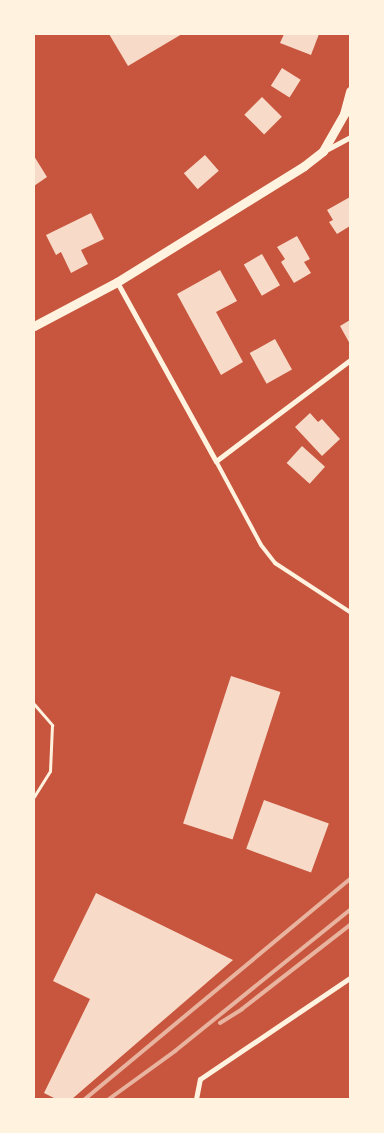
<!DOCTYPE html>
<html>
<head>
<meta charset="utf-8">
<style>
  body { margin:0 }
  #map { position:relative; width:384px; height:1133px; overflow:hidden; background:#c8553d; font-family:Lato,sans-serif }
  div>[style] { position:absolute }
  .building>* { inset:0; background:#f7dbc8; transform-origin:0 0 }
  .path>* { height:3px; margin:-1.5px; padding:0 1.5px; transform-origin:1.5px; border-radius:1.5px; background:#fff3e0 }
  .service>* { height:4px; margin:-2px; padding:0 2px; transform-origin:2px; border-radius:2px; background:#fff3e0 }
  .minor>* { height:5px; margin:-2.5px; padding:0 2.5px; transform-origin:2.5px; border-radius:2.5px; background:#fff3e0 }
  .tertiary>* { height:9px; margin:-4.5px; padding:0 4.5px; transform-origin:4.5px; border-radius:4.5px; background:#fff3e0 }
  .rail>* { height:4px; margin:-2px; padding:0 2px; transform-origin:2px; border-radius:2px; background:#e9b49f }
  span { translate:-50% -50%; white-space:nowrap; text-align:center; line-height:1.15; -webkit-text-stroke:5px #fff3e0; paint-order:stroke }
  .frame { position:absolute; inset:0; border:35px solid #fff3e0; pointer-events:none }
</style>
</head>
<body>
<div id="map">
  <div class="building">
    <i style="clip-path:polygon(109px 34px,182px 34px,128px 66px)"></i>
    <i style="clip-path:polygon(284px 34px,319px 34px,311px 55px,280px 43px)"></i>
    <i style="left:282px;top:68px;width:22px;height:21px;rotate:32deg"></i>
    <i style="left:262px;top:97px;width:28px;height:25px;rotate:45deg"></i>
    <i style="left:205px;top:155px;width:21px;height:28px;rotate:49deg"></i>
    <i style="clip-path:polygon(34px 156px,47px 177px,34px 186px)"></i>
    <i style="clip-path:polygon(350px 197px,350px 226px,337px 234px,329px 222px,333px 220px,327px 210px)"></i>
    <i style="clip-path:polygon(91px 213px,104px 239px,81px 250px,88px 264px,71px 273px,61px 252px,56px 255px,46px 235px)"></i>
    <i style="clip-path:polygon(297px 236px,310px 259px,304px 262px,311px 273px,294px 283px,281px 262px,285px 259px,277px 247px)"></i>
    <i style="left:262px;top:254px;width:36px;height:21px;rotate:60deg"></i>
    <i style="clip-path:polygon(220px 270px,237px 301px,216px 312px,243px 362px,221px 375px,177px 294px)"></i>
    <i style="clip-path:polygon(350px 320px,350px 344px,340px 326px)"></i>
    <i style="left:275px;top:339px;width:35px;height:29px;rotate:61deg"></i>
    <i style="clip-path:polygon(310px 413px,318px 422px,322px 419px,340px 439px,322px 456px,295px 427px)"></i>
    <i style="left:302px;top:446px;width:31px;height:23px;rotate:42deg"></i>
    <i style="left:231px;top:676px;width:52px;height:155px;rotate:18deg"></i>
    <i style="left:264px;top:800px;width:69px;height:52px;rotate:20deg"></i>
    <i style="clip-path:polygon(96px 893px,233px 960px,72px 1099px,56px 1099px,44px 1093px,90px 999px,53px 981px)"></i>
  </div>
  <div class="path">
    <i style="left:34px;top:704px;width:28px;rotate:49deg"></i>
    <i style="left:52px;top:725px;width:46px;rotate:92.5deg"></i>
    <i style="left:50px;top:771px;width:31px;rotate:122deg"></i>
  </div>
  <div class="service">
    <i style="left:216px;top:461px;width:95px;rotate:61.8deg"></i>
    <i style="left:261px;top:545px;width:23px;rotate:52deg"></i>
    <i style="left:275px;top:563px;width:90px;rotate:33.2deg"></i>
  </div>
  <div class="minor">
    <i style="left:326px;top:150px;width:27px;rotate:-28deg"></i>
    <i style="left:117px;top:282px;width:205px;rotate:61.1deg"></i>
    <i style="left:216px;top:461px;width:168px;rotate:-37deg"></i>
    <i style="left:196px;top:1099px;width:20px;rotate:-79deg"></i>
    <i style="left:200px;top:1079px;width:181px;rotate:-34deg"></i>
  </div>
  <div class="tertiary">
    <i style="left:34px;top:326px;width:94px;rotate:-27.9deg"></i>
    <i style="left:117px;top:282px;width:220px;rotate:-31.8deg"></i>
    <i style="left:304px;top:166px;width:24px;rotate:-38deg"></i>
    <i style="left:323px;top:151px;width:43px;rotate:-60.4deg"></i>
    <i style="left:344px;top:114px;width:24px;rotate:-75deg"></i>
  </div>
  <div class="rail">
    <i style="left:220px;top:1023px;width:26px;rotate:-32deg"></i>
    <i style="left:242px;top:1009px;width:137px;rotate:-37.9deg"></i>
    <i style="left:85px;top:1099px;width:344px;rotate:-39.7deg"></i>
    <i style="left:109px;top:1099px;width:82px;rotate:-36deg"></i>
    <i style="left:175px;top:1051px;width:225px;rotate:-38.9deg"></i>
  </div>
  <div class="frame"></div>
</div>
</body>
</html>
